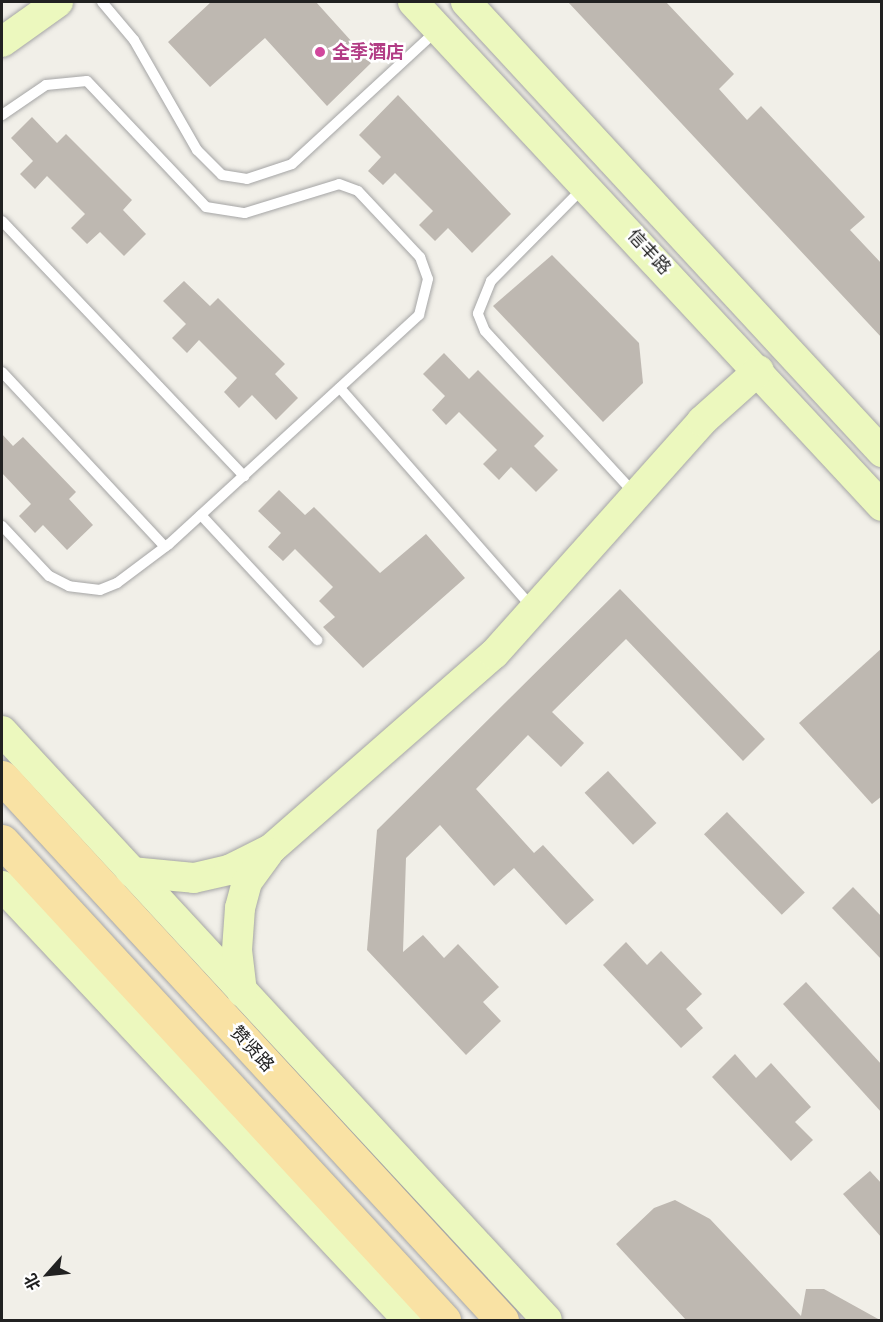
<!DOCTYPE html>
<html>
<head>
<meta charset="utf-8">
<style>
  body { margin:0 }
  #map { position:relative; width:883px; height:1322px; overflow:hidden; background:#f1efe8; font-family:"PT Sans","Noto Sans SC",sans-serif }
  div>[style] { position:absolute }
  .building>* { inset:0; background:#beb8b1; transform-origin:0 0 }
  .roads { filter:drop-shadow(0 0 2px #a5a5a5) drop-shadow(0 0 2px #a5a5a5) }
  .lane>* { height:10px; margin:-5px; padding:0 5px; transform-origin:5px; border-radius:5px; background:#fff }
  .secondary>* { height:30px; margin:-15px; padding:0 15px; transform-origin:15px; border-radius:15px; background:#ecf8be }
  .primary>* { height:33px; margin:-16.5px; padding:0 16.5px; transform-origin:16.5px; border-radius:16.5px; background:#f9e2a4 }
  .dots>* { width:16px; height:16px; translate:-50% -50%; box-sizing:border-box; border:3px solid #fff; border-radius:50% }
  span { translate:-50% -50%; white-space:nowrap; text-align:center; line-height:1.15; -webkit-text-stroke:5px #fff; paint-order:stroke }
  .hotel-label { font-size:18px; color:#b23c85; font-weight:700 }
  .left { translate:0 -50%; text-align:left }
  .street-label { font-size:18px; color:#212121 }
  .frame { position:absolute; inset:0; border:3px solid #212121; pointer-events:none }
  .north { position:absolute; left:18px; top:1244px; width:60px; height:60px; -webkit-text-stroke:4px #fff; paint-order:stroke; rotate:243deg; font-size:16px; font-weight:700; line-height:24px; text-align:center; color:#212121 }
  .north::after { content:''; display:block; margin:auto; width:21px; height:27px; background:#212121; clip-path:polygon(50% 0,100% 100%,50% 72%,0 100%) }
</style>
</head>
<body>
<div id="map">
  <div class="building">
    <i style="clip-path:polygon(211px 2px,316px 2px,371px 63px,327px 106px,265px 38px,210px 87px,168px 42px)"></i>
    <i style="clip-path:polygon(568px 2px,666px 2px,734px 74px,719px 89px,747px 120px,761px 106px,865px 217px,850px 230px,882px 264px,882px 338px)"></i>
    <i style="clip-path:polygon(398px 95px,511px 214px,472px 253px,448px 228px,435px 241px,419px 225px,433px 211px,395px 173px,383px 185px,368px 171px,381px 157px,359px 135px)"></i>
    <i style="clip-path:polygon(32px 117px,57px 143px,66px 134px,132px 200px,123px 210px,146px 234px,124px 256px,100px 232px,87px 244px,71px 228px,85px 214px,47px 176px,35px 189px,20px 174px,33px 161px,11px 138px)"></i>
    <i style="clip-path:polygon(552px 255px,639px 343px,643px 383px,603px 422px,493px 306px)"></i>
    <i style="clip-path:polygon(184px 281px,210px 306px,218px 298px,285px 364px,275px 374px,298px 398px,276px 420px,252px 395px,239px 408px,224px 392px,237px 378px,199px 340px,187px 353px,172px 338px,186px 324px,163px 301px)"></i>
    <i style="clip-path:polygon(444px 353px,469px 379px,478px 370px,544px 436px,534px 446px,558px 470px,536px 492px,511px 467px,499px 480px,483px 464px,497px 450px,459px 412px,446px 425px,432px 410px,445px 396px,423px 374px)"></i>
    <i style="clip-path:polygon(2px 434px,13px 446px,23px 437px,76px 492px,69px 499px,93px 525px,67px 550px,43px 525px,35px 533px,19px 516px,31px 504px,2px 473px)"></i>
    <i style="clip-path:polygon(279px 490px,305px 515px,314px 507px,380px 573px,426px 534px,465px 578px,363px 668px,323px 627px,335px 617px,319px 601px,333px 587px,295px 549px,283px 561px,268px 547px,281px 533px,258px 511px)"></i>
    <i style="clip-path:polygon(620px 589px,765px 739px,743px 761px,626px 639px,552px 712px,584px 743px,561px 767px,528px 735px,476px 789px,534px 853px,543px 845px,594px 900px,566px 925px,514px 868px,494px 886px,440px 825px,406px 858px,403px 952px,423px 935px,444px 958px,458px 944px,499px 987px,483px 1002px,501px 1021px,466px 1055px,367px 950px,377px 830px)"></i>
    <i style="clip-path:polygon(882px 648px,882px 796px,872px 804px,799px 723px)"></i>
    <i style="left:608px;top:771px;width:71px;height:32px;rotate:47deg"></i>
    <i style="left:727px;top:812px;width:112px;height:32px;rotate:46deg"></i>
    <i style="clip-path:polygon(853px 887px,882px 917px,882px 960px,832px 908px)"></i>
    <i style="clip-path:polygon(626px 942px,647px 965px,661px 951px,702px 994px,686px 1009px,703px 1028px,681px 1048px,603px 965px)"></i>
    <i style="clip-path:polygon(806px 982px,882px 1065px,882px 1113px,783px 1004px)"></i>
    <i style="clip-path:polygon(735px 1054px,756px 1078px,771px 1063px,811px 1107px,795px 1122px,813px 1140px,791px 1161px,712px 1077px)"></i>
    <i style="clip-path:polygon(870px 1171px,882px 1184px,882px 1238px,843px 1194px)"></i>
    <i style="clip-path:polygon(675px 1200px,710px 1219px,801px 1316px,806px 1289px,824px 1289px,880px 1320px,686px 1320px,616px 1244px,654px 1208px)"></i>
  </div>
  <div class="roads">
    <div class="lane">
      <i style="left:102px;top:2px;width:50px;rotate:49.9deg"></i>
      <i style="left:134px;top:40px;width:127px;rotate:60.2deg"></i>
      <i style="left:197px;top:150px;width:35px;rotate:45deg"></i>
      <i style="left:222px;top:175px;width:25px;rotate:9deg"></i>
      <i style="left:247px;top:179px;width:47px;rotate:-18.4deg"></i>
      <i style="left:292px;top:164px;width:196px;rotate:-42.7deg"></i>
      <i style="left:2px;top:115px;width:53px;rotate:-34.3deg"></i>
      <i style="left:46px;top:85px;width:41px;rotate:-5.6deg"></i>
      <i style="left:87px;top:81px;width:173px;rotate:46.6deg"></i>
      <i style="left:206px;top:207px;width:39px;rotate:9deg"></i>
      <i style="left:245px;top:213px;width:98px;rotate:-17.1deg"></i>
      <i style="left:339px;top:184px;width:20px;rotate:20deg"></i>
      <i style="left:358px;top:191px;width:91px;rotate:46.8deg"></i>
      <i style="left:420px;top:257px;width:23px;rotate:70deg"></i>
      <i style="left:428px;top:279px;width:37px;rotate:104deg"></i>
      <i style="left:419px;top:315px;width:339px;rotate:137.5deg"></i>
      <i style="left:169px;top:544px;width:65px;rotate:143.1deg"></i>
      <i style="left:117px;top:583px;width:18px;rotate:158deg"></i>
      <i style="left:100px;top:590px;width:31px;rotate:-173deg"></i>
      <i style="left:69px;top:586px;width:22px;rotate:-153deg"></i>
      <i style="left:49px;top:576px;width:69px;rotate:-133.2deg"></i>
      <i style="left:583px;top:188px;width:131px;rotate:134.7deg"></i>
      <i style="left:491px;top:281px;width:35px;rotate:112deg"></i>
      <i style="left:478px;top:314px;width:18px;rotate:68deg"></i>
      <i style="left:485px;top:331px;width:220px;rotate:47.4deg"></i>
      <i style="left:2px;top:221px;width:352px;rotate:46.5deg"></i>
      <i style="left:2px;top:372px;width:239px;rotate:47deg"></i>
      <i style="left:340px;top:388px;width:291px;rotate:48.8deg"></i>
      <i style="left:201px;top:515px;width:171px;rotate:47.1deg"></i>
    </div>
    <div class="secondary">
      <i style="left:413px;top:2px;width:688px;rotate:47.06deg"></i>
      <i style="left:466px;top:2px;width:613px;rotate:47.25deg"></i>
      <i style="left:2px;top:42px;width:69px;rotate:-35.5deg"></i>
      <i style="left:2px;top:731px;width:802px;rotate:47.22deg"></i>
      <i style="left:131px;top:872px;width:63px;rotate:5.4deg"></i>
      <i style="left:194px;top:878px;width:36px;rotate:-13deg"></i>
      <i style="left:229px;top:870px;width:47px;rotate:-26.6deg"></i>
      <i style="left:271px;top:849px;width:296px;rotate:-41.2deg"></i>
      <i style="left:494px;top:654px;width:312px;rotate:-48.2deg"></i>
      <i style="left:702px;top:421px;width:76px;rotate:-41.8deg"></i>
      <i style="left:2px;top:886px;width:594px;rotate:46.91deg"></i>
      <i style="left:242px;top:992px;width:42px;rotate:-96.8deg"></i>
      <i style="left:237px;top:950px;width:42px;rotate:-85.9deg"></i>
      <i style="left:240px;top:908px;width:27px;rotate:-75deg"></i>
      <i style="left:247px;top:882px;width:36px;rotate:-54deg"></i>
    </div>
    <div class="primary">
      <i style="left:2px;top:777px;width:738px;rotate:47.36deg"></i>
      <i style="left:2px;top:841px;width:652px;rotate:47.3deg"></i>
    </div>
  </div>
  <div class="dots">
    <i style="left:320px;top:52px;background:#d1479c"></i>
  </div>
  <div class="hotel-label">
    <span class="left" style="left:332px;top:52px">全季酒店</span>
  </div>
  <div class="street-label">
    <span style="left:649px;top:252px;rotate:47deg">信丰路</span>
    <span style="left:252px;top:1049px;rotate:47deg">赞贤路</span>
  </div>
  <div class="frame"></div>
  <div class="north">北</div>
</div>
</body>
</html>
